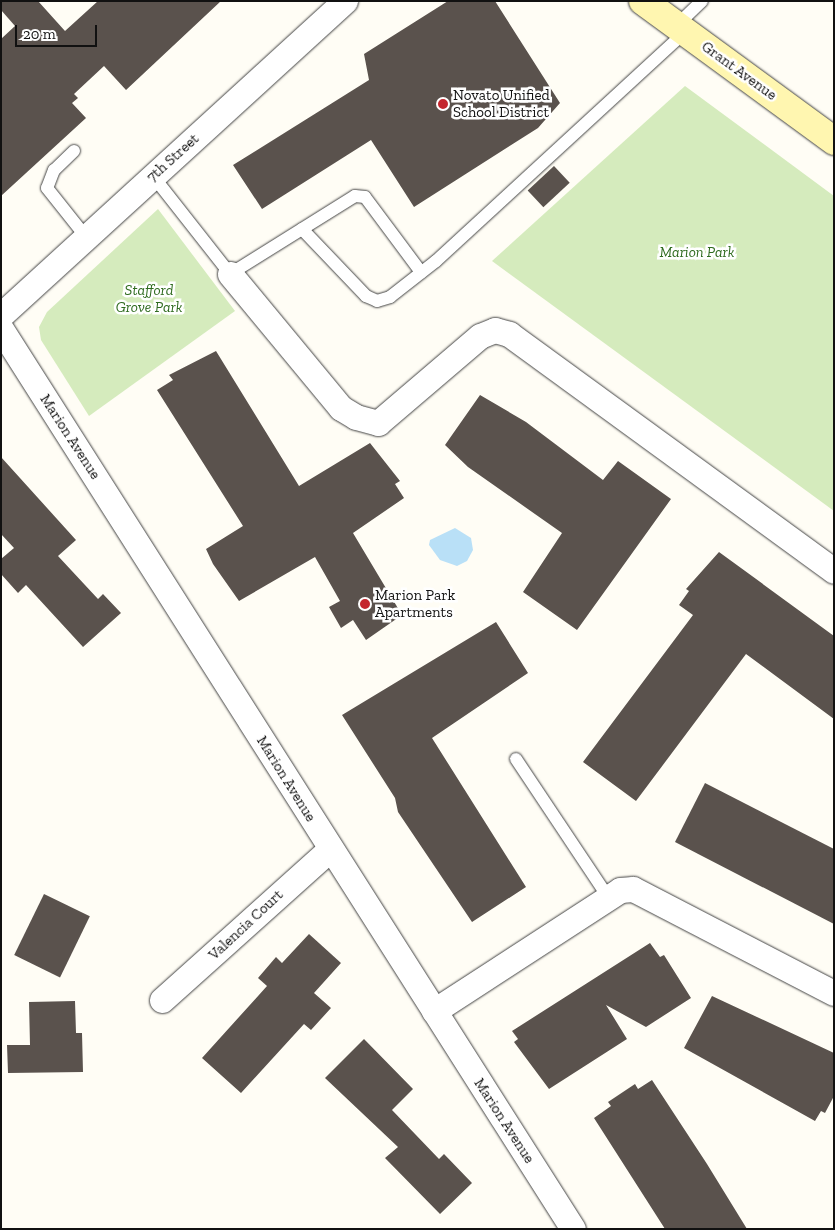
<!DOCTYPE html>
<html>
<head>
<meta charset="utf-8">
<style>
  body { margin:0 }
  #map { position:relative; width:835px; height:1230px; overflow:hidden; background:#fffdf5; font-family:"Zilla Slab",serif }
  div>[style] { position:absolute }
  .green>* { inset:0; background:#d5ebbd }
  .water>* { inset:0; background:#b9e0f7 }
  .building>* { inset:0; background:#5a524d; transform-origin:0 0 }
  .roads { filter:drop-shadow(0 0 1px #444) drop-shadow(0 0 1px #444) }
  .lane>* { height:12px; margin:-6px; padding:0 6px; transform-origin:6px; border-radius:6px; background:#fff }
  .street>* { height:25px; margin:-12.5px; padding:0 12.5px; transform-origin:12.5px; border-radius:12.5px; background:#fff }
  .secondary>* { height:28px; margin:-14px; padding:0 14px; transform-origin:14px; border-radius:14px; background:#fff6b0 }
  .dots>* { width:14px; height:14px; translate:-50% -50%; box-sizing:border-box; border:2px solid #fff; border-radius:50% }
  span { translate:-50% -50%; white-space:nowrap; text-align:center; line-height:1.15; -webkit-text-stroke:5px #fff; paint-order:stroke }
  .street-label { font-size:15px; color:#111 }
  .poi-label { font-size:15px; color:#111 }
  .left { translate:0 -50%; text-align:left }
  .park-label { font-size:15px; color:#2f6b1f; font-style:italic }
  .frame { position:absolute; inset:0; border:2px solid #111; pointer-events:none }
  .scale { position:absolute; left:15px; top:25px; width:82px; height:22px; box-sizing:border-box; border:2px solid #111; border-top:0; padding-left:6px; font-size:15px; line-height:18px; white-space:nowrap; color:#111; -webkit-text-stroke:4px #fff; paint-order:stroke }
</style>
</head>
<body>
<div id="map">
  <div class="green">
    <i style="clip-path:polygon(685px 86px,834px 196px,834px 511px,492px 261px)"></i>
    <i style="clip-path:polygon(158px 209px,235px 311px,89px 416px,41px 340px,39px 327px,47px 312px)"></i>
  </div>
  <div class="water">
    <i style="clip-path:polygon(455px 528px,471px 538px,473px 550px,467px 561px,457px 566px,440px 560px,429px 545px,430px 540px)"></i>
  </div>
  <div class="building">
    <i style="clip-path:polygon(1px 1px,38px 1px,65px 31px,98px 1px,221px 1px,126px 90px,104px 66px,74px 94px,78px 98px,72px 103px,86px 118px,1px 196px,1px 39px,15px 26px,1px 10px)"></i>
    <i style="clip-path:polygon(448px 1px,495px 1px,560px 103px,538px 128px,414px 207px,371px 140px,262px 209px,233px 165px,369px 80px,364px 54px)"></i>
    <i style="left:554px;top:166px;width:23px;height:36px;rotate:47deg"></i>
    <i style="clip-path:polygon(216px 351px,299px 486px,370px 443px,400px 481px,395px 484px,404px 498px,353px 533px,402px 615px,366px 640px,353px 620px,341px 628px,329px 607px,340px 601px,315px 557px,239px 601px,213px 564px,206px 549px,243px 526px,157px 390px,173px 380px,169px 375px)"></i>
    <i style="clip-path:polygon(480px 395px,526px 422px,603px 480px,618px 461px,671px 499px,577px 630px,523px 592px,562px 533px,468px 467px,445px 445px)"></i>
    <i style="clip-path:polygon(1px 457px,76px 540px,58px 556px,98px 599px,103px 594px,121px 613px,83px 647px,26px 585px,18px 593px,1px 574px,1px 559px,14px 548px,1px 534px)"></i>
    <i style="clip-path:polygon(719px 552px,834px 636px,834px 719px,746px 654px,636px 801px,583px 762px,693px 615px,679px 605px,689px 591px,686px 589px)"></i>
    <i style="clip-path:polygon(496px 622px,528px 673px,432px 738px,526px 887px,472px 922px,398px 812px,395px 798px,342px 715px)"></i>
    <i style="clip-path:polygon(705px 783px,834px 849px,834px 924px,675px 842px)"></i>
    <i style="left:44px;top:894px;width:51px;height:68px;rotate:26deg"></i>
    <i style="clip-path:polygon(309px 934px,341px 963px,314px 993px,331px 1008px,311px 1030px,304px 1024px,241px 1093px,202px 1058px,267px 986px,258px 978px,276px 957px,282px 963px)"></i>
    <i style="clip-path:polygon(650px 943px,660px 957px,664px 955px,691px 998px,646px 1027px,606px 1005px,627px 1039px,549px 1089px,514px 1042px,518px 1039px,512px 1031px)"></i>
    <i style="clip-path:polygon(712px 996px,834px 1053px,834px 1096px,825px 1113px,821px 1111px,815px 1121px,684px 1048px)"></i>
    <i style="clip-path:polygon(75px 1001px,76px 1033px,82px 1033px,83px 1072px,8px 1073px,7px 1045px,30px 1045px,29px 1002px)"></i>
    <i style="clip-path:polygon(364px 1039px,413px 1089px,392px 1110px,439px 1159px,444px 1154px,472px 1183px,440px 1214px,385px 1158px,398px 1147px,325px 1078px)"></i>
    <i style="clip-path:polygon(652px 1080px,707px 1164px,747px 1229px,665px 1229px,594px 1118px,611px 1106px,608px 1102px,635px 1084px,638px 1089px)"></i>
  </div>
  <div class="roads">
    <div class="lane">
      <i style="left:676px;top:26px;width:36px;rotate:-44deg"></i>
      <i style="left:74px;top:151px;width:28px;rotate:136deg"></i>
      <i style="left:54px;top:170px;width:19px;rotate:111deg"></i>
      <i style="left:47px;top:188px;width:63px;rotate:51.5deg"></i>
      <i style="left:153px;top:176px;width:125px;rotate:51.8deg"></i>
      <i style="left:230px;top:274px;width:147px;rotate:-32deg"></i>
      <i style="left:355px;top:196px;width:10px;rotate:6deg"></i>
      <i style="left:365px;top:197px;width:94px;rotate:53.3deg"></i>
      <i style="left:302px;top:229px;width:93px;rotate:46.3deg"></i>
      <i style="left:366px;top:296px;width:12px;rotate:24deg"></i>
      <i style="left:377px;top:301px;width:14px;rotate:-17deg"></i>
      <i style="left:390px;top:297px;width:58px;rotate:-38deg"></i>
      <i style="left:436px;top:261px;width:338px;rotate:-42.6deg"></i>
      <i style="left:516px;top:759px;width:166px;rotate:56.3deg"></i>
    </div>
    <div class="street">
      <i style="left:230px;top:274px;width:174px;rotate:50.4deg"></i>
      <i style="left:341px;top:408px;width:17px;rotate:31deg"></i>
      <i style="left:356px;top:417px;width:23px;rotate:15deg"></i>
      <i style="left:378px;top:423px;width:134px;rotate:-40.5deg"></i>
      <i style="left:480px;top:336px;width:16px;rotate:-22deg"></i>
      <i style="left:495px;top:330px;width:15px;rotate:16deg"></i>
      <i style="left:509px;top:334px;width:402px;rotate:36.1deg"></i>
      <i style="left:1px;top:315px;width:466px;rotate:-42.4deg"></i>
      <i style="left:1px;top:329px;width:1066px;rotate:57.56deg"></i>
      <i style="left:162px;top:1000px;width:226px;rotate:-41.9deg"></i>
      <i style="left:434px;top:1011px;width:222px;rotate:-33deg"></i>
      <i style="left:620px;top:890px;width:13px;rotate:-4deg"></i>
      <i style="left:633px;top:889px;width:226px;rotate:27.4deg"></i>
    </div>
    <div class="secondary">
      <i style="left:643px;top:1px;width:237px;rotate:36.2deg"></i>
    </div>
  </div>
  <div class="dots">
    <i style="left:443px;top:104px;background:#c4262e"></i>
    <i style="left:365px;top:604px;background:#c4262e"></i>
  </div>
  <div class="street-label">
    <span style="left:739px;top:71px;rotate:36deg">Grant Avenue</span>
    <span style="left:173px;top:158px;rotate:-42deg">7th Street</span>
    <span style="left:70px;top:437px;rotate:57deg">Marion Avenue</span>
    <span style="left:286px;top:779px;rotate:58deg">Marion Avenue</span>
    <span style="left:246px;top:925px;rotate:-43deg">Valencia Court</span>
    <span style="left:504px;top:1121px;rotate:57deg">Marion Avenue</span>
  </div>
  <div class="poi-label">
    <span class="left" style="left:453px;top:104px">Novato Unified<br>School District</span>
    <span class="left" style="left:375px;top:604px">Marion Park<br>Apartments</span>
  </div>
  <div class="park-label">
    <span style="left:697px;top:253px">Marion Park</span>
    <span style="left:149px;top:299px">Stafford<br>Grove Park</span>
  </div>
  <div class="frame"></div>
  <div class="scale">20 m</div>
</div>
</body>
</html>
